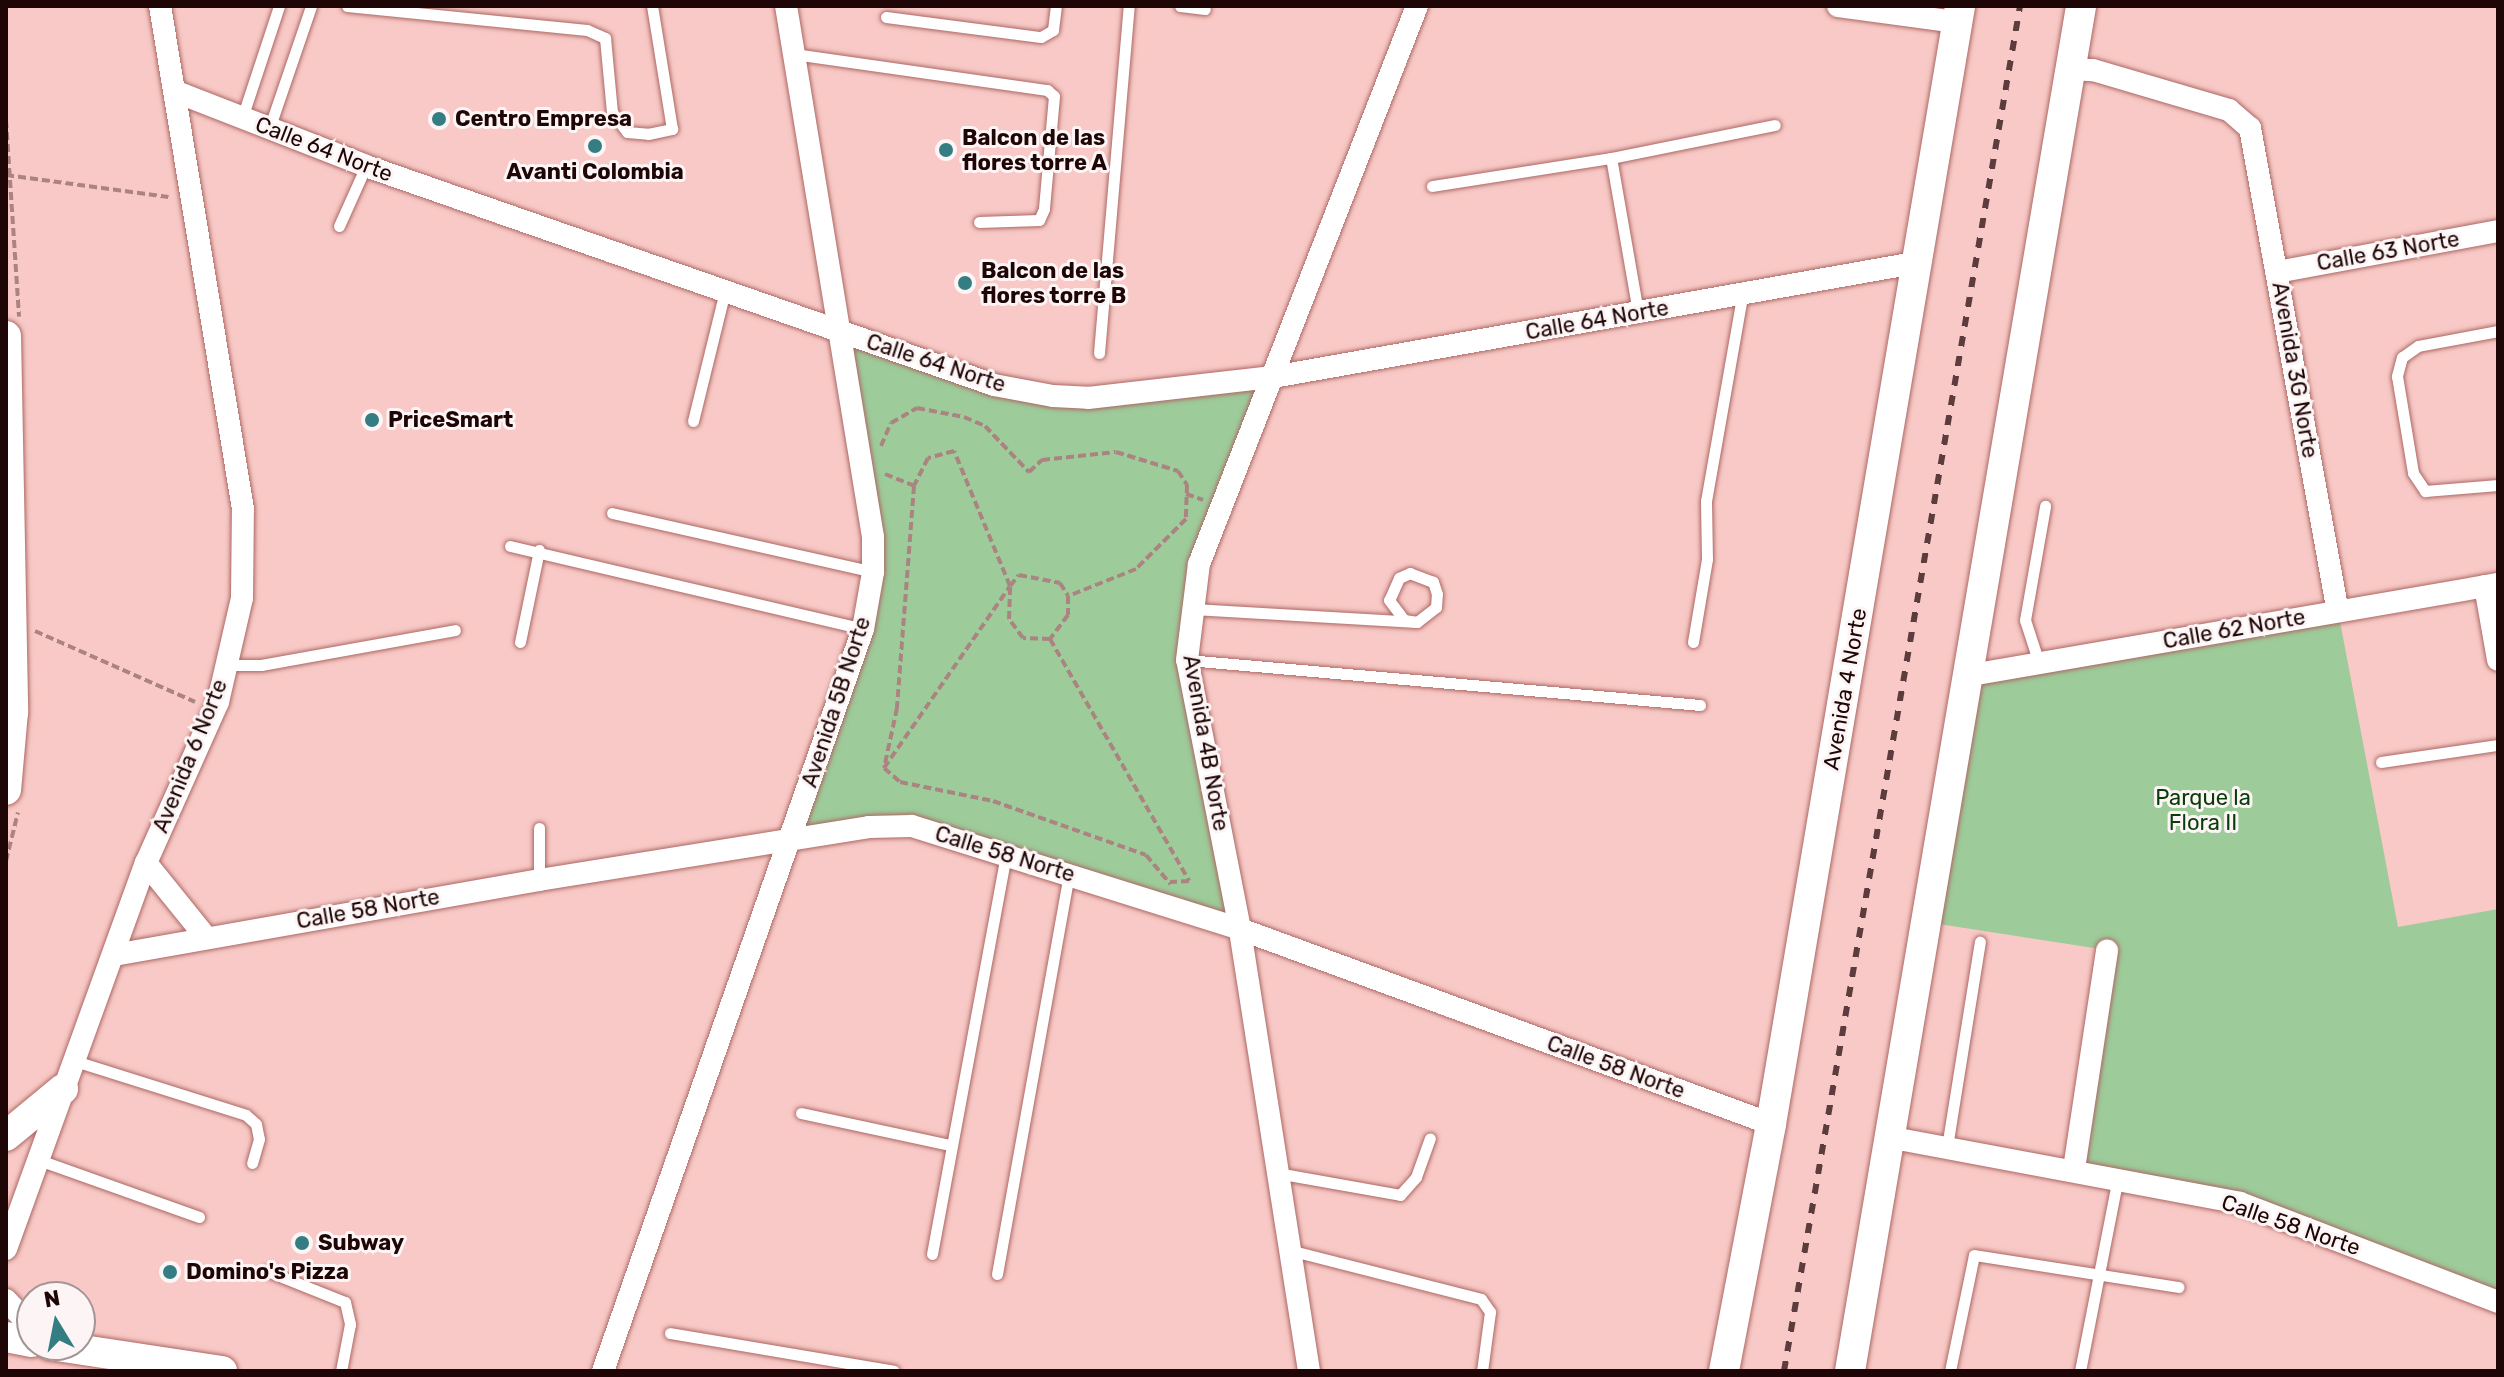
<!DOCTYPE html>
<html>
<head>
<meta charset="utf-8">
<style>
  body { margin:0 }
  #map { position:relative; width:2504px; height:1377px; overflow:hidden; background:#f8c9c6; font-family:Rubik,sans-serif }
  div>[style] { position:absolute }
  .green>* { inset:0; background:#9dcb9a }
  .path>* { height:4px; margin-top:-2px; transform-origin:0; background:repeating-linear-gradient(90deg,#ab8482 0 8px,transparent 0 12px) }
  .roads { filter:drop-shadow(0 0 2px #ad6865) drop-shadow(0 0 2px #ad6865) }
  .service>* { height:11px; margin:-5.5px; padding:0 5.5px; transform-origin:5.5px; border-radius:5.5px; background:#fff }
  .minor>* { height:22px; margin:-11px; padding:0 11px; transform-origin:11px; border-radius:11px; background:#fff }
  .secondary>* { height:30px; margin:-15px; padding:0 15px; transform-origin:15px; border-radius:15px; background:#fff }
  .rail>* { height:6px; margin-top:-3px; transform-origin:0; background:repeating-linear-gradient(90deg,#5c3c3c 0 10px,transparent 0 20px) }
  .dots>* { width:22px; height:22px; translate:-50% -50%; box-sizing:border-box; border:4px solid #fdf5f5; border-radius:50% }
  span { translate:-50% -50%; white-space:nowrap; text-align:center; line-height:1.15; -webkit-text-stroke:6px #fdf5f5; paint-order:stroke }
  .poi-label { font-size:22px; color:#1e0506; font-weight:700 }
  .left { translate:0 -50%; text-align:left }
  .street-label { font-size:22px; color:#1e0506 }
  .park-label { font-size:22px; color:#073d08 }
  .frame { position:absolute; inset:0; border:8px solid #1e0506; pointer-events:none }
  .north { position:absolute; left:16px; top:1281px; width:80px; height:80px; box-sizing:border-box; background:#fdf5f5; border:2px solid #a49595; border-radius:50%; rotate:350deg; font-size:22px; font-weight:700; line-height:32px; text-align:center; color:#1e0506 }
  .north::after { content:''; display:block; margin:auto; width:28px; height:36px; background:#347d83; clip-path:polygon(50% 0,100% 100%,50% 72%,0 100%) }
</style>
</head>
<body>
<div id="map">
  <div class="green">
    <i style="clip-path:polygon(837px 330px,1053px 396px,1273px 377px,1199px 564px,1187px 660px,1240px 929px,912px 826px,790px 840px,873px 572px)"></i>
    <i style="clip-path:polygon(2338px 611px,2398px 927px,2498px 909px,2498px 1302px,2240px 1203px,2074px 1169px,2107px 950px,1926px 922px,1971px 675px)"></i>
  </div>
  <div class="path">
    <i style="left:6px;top:120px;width:197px;rotate:86.2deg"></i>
    <i style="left:6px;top:175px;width:164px;rotate:7.7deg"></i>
    <i style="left:881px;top:446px;width:25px;rotate:-67deg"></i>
    <i style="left:891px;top:423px;width:30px;rotate:-30deg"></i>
    <i style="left:917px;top:408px;width:48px;rotate:10.8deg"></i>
    <i style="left:964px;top:417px;width:23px;rotate:23deg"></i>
    <i style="left:985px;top:426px;width:64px;rotate:46.3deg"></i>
    <i style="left:1029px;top:472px;width:18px;rotate:-43deg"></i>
    <i style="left:1042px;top:460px;width:74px;rotate:-6.2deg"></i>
    <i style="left:1116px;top:452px;width:65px;rotate:17deg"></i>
    <i style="left:1178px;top:471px;width:17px;rotate:57deg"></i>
    <i style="left:1187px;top:485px;width:34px;rotate:92deg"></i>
    <i style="left:1186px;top:519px;width:71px;rotate:135deg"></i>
    <i style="left:1136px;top:569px;width:73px;rotate:158.3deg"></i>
    <i style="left:885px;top:474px;width:31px;rotate:22deg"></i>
    <i style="left:1186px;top:494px;width:18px;rotate:19deg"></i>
    <i style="left:35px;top:631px;width:175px;rotate:23.9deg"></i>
    <i style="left:1050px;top:639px;width:279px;rotate:60.1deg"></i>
    <i style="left:1189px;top:881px;width:19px;rotate:177deg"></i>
    <i style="left:884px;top:768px;width:221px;rotate:-55.3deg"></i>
    <i style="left:1010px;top:586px;width:14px;rotate:-51deg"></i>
    <i style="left:1019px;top:575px;width:42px;rotate:11deg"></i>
    <i style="left:1060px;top:583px;width:15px;rotate:58deg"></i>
    <i style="left:1068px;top:596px;width:19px;rotate:90deg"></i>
    <i style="left:1068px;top:615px;width:30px;rotate:127deg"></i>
    <i style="left:1050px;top:639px;width:27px;rotate:-178deg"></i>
    <i style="left:1023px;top:638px;width:24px;rotate:-126deg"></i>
    <i style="left:1009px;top:619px;width:33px;rotate:-88deg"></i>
    <i style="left:1010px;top:586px;width:146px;rotate:-112.5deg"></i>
    <i style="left:954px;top:451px;width:27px;rotate:165deg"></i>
    <i style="left:928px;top:458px;width:31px;rotate:117deg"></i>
    <i style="left:914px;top:486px;width:223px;rotate:94.4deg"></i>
    <i style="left:897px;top:708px;width:61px;rotate:102.2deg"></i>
    <i style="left:884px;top:768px;width:21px;rotate:41deg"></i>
    <i style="left:900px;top:782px;width:95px;rotate:11.5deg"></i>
    <i style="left:993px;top:801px;width:162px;rotate:19.4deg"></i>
    <i style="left:1146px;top:855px;width:38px;rotate:50deg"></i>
    <i style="left:6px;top:861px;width:50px;rotate:-76.2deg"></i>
  </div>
  <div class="roads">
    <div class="service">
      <i style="left:347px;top:6px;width:241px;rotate:5.7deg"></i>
      <i style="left:587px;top:30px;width:20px;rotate:24deg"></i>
      <i style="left:605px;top:38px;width:74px;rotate:84.6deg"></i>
      <i style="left:612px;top:112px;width:25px;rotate:53deg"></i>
      <i style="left:627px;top:132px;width:21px;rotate:5deg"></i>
      <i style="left:648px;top:134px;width:25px;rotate:-12deg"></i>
      <i style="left:672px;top:129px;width:125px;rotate:-99.2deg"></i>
      <i style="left:1180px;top:6px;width:25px;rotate:7deg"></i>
      <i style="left:886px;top:17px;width:156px;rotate:7.4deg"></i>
      <i style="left:1041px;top:37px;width:14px;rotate:-30deg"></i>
      <i style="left:1053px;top:30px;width:24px;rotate:-83deg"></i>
      <i style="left:794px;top:54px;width:256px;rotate:8.1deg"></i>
      <i style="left:1047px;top:90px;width:9px;rotate:41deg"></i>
      <i style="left:1054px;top:96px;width:113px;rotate:95.1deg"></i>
      <i style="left:1044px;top:209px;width:12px;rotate:114deg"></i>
      <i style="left:1039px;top:220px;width:60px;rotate:178.1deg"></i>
      <i style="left:242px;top:118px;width:118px;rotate:-71.7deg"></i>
      <i style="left:269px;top:129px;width:130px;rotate:-71.1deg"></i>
      <i style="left:1432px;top:186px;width:181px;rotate:-8.9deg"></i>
      <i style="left:339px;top:226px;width:66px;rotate:-65.8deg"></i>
      <i style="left:1638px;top:312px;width:156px;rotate:-99.9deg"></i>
      <i style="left:1611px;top:158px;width:167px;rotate:-11.4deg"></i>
      <i style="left:2498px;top:331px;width:81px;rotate:169.4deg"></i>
      <i style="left:2418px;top:346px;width:19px;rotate:145deg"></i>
      <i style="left:2402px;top:357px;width:20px;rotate:105deg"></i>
      <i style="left:2397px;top:376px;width:98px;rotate:80.6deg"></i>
      <i style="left:2413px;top:473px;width:22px;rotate:56deg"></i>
      <i style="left:2425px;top:491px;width:73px;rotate:-4.7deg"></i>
      <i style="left:1099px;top:353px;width:348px;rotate:-85.1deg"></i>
      <i style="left:693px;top:421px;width:134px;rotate:-76.2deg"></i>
      <i style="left:612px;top:513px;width:268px;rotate:12.7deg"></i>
      <i style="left:510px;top:546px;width:363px;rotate:13.2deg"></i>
      <i style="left:1193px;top:609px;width:224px;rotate:3.3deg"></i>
      <i style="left:1417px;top:622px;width:24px;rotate:-38deg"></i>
      <i style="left:1436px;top:607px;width:13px;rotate:-86deg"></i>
      <i style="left:1437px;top:594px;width:13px;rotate:-108deg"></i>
      <i style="left:1433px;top:582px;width:25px;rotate:-159deg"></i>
      <i style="left:1410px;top:573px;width:12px;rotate:156deg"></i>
      <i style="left:1399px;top:578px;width:24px;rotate:114deg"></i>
      <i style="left:1389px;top:600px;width:25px;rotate:53deg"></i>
      <i style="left:1404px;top:620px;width:13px;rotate:9deg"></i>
      <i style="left:520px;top:642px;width:94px;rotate:-78.3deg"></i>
      <i style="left:1693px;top:642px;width:84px;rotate:-80.4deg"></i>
      <i style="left:1707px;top:559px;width:58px;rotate:-91deg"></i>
      <i style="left:1706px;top:501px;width:208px;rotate:-80deg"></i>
      <i style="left:1187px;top:660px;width:515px;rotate:5.01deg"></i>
      <i style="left:2039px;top:663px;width:45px;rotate:-108deg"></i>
      <i style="left:2025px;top:620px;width:116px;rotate:-80deg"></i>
      <i style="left:227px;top:665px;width:34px"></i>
      <i style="left:261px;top:665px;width:197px;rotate:-10.2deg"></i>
      <i style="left:2381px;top:762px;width:118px;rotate:-8.3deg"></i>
      <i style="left:539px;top:880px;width:52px;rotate:-90deg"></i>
      <i style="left:75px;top:1061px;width:179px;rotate:17.5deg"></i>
      <i style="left:246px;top:1115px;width:13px;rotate:42deg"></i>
      <i style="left:256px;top:1124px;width:15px;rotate:79deg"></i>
      <i style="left:259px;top:1139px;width:25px;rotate:106deg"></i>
      <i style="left:801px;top:1113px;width:152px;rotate:12.1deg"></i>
      <i style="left:1947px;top:1147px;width:208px;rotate:-80.9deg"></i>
      <i style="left:39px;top:1160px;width:170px;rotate:19.6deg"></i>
      <i style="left:1277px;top:1173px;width:125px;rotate:10.1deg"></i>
      <i style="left:1400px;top:1195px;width:24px;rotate:-48deg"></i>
      <i style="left:1416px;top:1177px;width:41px;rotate:-70.3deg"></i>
      <i style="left:1289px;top:1250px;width:198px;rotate:14.3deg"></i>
      <i style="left:1481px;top:1299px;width:16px;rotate:55deg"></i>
      <i style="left:1490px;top:1312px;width:60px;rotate:97.7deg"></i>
      <i style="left:932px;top:1254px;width:408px;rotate:-79.5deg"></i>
      <i style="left:267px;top:1271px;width:84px;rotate:21.7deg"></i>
      <i style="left:345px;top:1302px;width:23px;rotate:77deg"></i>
      <i style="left:350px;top:1324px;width:48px;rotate:100.8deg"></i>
      <i style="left:997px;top:1274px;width:406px;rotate:-79.8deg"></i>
      <i style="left:670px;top:1333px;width:227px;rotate:9.6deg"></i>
      <i style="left:1950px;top:1371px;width:118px;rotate:-78.3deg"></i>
      <i style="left:1974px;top:1255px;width:207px;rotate:8.9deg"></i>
      <i style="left:2080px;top:1371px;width:197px;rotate:-78.9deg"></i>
    </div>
    <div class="minor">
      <i style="left:1838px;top:6px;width:120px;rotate:7.7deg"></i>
      <i style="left:2071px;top:69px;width:22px;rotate:3deg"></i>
      <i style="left:2093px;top:70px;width:142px;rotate:16.4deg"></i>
      <i style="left:2229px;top:110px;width:28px;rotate:41deg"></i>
      <i style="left:2250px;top:128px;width:491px;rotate:79.7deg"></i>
      <i style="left:174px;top:91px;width:206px;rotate:21.3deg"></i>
      <i style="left:366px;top:166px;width:665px;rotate:19.22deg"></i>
      <i style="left:994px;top:385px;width:60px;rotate:10.6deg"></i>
      <i style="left:1053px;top:396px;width:35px;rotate:3deg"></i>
      <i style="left:1088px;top:398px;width:186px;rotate:-6.5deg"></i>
      <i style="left:1273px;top:377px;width:657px;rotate:-10.08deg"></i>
      <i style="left:2277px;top:272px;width:225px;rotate:-10.5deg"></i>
      <i style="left:2485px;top:586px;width:75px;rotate:80deg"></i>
      <i style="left:1971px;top:675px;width:535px;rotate:-9.8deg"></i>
      <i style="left:146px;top:863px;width:94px;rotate:51.1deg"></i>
      <i style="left:114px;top:955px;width:432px;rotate:-10deg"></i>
      <i style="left:539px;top:880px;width:334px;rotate:-9.1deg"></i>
      <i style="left:869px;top:827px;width:43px;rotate:-1.3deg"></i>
      <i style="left:912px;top:826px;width:344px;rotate:17.4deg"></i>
      <i style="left:1240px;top:929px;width:566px;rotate:20.16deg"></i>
      <i style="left:1888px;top:1137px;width:358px;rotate:10.6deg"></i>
      <i style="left:2240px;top:1203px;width:276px;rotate:21deg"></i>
      <i style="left:2074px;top:1169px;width:221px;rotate:-81.4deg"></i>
      <i style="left:6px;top:1249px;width:411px;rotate:-70.1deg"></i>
      <i style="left:146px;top:863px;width:176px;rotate:-65.9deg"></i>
      <i style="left:218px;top:702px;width:107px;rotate:-77deg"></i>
      <i style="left:242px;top:598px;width:89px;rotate:-89.4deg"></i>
      <i style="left:243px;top:509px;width:510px;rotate:-99.37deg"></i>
      <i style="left:6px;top:1300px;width:38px;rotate:47deg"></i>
      <i style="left:603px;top:1371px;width:786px;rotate:-70.69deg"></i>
      <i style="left:863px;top:629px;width:58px;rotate:-80deg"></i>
      <i style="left:873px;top:572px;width:35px;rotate:-90deg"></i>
      <i style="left:873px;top:537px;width:538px;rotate:-99.3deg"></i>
      <i style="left:1309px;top:1371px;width:447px;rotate:-98.9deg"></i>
      <i style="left:1240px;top:929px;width:274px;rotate:-101.1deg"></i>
      <i style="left:1187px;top:660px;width:97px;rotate:-82.9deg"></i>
      <i style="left:1199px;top:564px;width:599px;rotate:-68.66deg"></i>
    </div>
    <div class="secondary">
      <i style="left:6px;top:336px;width:376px;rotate:88.9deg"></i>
      <i style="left:13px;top:712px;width:78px;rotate:95.1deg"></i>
      <i style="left:6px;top:1136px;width:74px;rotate:-39.5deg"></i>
      <i style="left:6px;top:1337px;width:26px;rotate:11deg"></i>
      <i style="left:50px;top:1345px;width:174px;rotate:8.6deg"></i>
      <i style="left:1724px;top:1371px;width:251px;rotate:-79.2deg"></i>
      <i style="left:1771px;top:1124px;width:1134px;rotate:-80.4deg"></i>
      <i style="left:1850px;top:1371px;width:1384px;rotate:-80.39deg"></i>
    </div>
  </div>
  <div class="rail">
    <i style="left:1784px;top:1371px;width:1385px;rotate:-80.19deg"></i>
  </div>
  <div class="dots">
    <i style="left:439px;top:119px;background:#347d83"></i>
    <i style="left:595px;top:146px;background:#347d83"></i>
    <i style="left:946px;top:150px;background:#347d83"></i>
    <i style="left:965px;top:283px;background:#347d83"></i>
    <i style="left:372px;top:420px;background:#347d83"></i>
    <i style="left:302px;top:1243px;background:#347d83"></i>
    <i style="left:170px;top:1272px;background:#347d83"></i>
  </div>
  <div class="poi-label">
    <span class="left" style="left:455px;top:119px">Centro Empresa</span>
    <span class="left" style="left:962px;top:150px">Balcon de las<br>flores torre A</span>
    <span style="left:595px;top:172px">Avanti Colombia</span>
    <span class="left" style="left:981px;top:283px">Balcon de las<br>flores torre B</span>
    <span class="left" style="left:388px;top:420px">PriceSmart</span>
    <span class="left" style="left:318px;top:1243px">Subway</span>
    <span class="left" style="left:186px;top:1272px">Domino's Pizza</span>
  </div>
  <div class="street-label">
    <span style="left:324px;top:149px;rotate:21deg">Calle 64 Norte</span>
    <span style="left:2388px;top:251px;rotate:-10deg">Calle 63 Norte</span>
    <span style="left:1597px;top:320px;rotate:-10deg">Calle 64 Norte</span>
    <span style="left:936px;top:363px;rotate:18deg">Calle 64 Norte</span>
    <span style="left:2295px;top:370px;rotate:80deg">Avenida 3G Norte</span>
    <span style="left:2234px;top:629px;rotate:-10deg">Calle 62 Norte</span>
    <span style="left:1845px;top:689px;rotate:-80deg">Avenida 4 Norte</span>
    <span style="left:836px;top:702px;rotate:-72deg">Avenida 5B Norte</span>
    <span style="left:1206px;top:743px;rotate:80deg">Avenida 4B Norte</span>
    <span style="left:190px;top:756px;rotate:-68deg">Avenida 6 Norte</span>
    <span style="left:1005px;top:854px;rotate:17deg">Calle 58 Norte</span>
    <span style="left:368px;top:909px;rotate:-10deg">Calle 58 Norte</span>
    <span style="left:1616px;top:1067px;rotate:20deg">Calle 58 Norte</span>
    <span style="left:2291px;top:1225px;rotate:19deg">Calle 58 Norte</span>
  </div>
  <div class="park-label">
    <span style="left:2203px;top:810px">Parque la<br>Flora II</span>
  </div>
  <div class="frame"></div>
  <div class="north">N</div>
</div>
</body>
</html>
